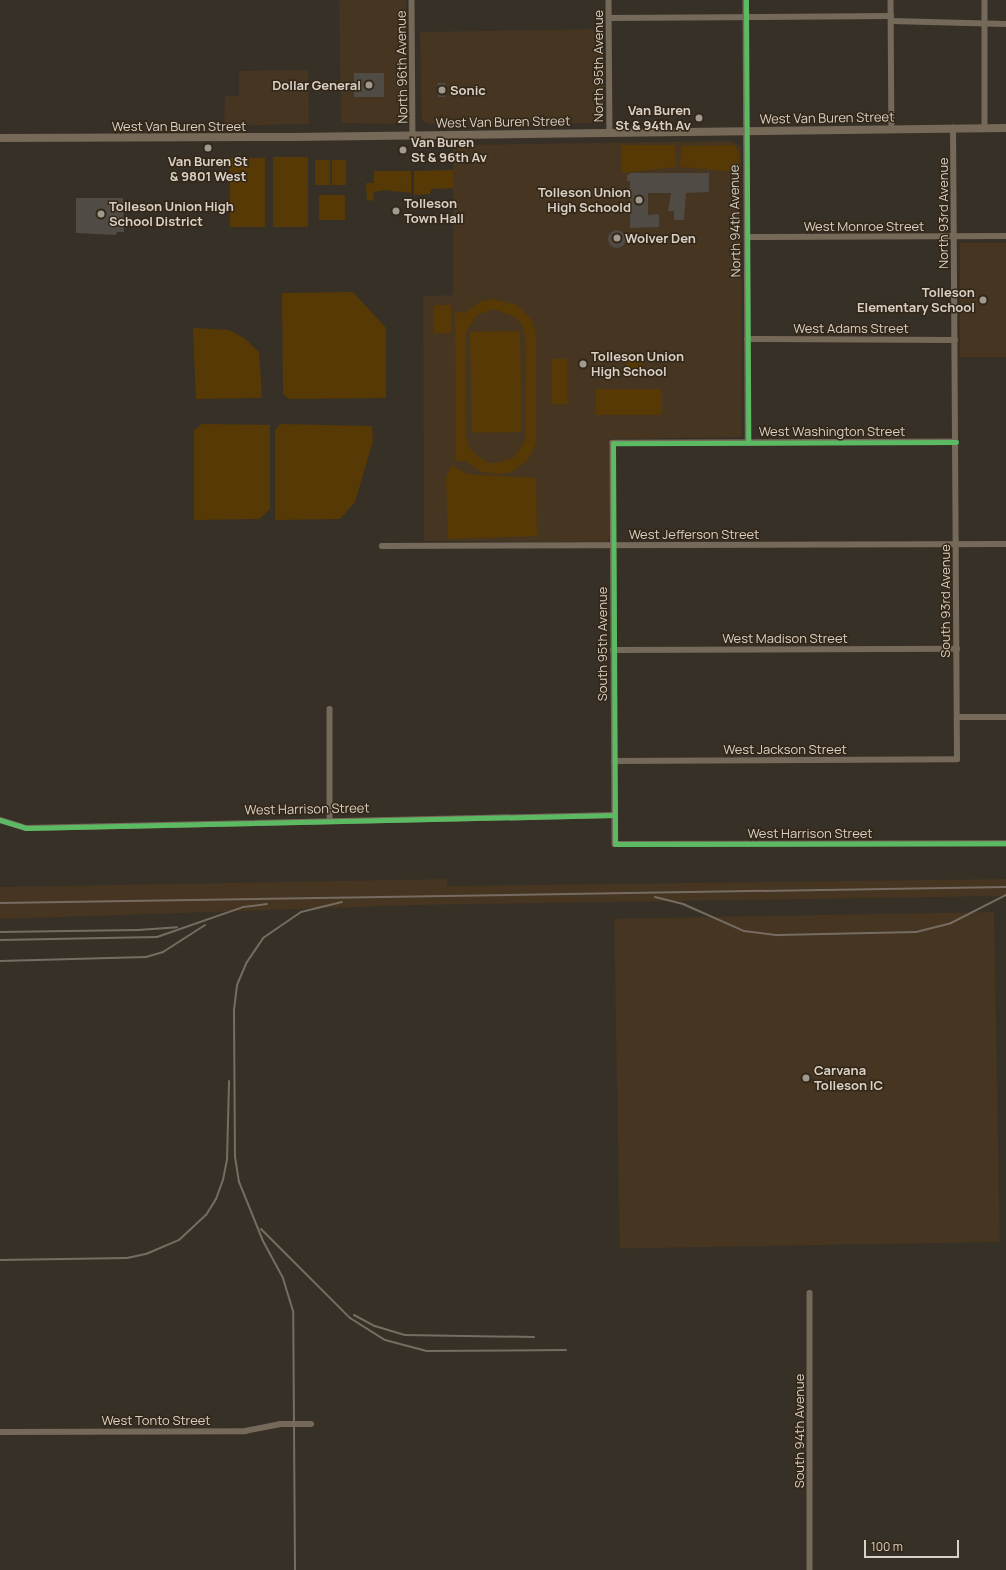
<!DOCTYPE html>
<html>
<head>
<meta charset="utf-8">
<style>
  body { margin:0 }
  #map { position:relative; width:1006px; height:1570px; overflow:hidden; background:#373027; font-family:Manrope,sans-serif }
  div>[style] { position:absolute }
  .built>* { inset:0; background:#453521; transform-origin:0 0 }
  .green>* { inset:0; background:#573905; transform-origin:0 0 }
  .round { border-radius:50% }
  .building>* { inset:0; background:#504b44; transform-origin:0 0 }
  .street>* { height:5.5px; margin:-2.75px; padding:0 2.75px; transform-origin:2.75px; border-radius:2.75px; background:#756959 }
  .primary>* { height:8px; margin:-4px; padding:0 4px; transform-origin:4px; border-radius:4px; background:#776958 }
  .rail>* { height:2px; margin:-1px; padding:0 1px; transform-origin:1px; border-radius:1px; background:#766c61 }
  .cycleway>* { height:5px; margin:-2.5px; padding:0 2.5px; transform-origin:2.5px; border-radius:2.5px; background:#5cba63 }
  .dots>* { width:11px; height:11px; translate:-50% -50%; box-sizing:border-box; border:2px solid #332717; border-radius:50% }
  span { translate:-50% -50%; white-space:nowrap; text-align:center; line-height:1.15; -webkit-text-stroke:3px #332717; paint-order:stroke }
  .street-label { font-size:13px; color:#d9d1c7 }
  .poi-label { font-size:13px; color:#d9d1c7; font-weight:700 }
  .right { translate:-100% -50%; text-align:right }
  .left { translate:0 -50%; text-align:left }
  .scale { position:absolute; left:864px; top:1540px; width:95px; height:18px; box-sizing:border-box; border:2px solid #d9d1c7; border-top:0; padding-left:5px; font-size:12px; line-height:14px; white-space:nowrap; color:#d9d1c7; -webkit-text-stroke:3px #332717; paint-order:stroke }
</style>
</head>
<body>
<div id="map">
  <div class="built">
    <i style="clip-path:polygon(339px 0,406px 0,407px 116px,402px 124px,341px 123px)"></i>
    <i style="clip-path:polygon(603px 29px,604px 113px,599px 123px,429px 124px,422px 121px,420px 32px)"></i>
    <i style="clip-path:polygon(308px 70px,309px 124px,224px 126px,225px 96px,239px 96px,239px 71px)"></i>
    <i style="clip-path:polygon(732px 141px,741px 146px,742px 437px,610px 439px,610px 536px,607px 542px,424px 541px,423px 296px,453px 295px,453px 145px)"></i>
    <i style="left:960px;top:243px;width:46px;height:114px"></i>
    <i style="clip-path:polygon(447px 879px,447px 886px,1006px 879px,1006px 896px,417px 905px,0 919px,0 887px)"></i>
    <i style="left:994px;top:912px;width:330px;height:380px;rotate:89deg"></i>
  </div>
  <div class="green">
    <i style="clip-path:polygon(621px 145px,675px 145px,676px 167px,622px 173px)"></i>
    <i style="clip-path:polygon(734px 145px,739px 153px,738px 172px,680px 167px,681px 146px)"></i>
    <i style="left:308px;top:157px;width:70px;height:35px;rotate:90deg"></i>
    <i style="left:230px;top:158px;width:35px;height:69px"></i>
    <i style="left:315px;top:160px;width:15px;height:25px"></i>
    <i style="left:332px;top:160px;width:14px;height:25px"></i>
    <i style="clip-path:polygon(453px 170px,453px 188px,431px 189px,430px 194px,414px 195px,414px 171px)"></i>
    <i style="clip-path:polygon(374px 171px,411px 171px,411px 193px,385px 190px,374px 192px,373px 201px,367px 200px,366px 183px,374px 183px)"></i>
    <i style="left:319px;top:195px;width:26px;height:25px"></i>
    <i style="clip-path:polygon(353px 292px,386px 328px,386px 398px,289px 399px,283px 394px,282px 293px)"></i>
    <i style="clip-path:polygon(evenodd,491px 299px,517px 305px,531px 319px,536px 333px,536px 443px,527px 461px,511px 472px,500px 474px,481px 472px,465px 461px,456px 461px,455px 312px,465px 313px,480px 302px,491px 299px,494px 309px,515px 317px,522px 324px,526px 338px,525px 440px,514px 457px,498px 463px,488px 463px,476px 455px,469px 447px,465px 434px,466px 332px,477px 315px,494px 309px)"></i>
    <i style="left:434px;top:305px;width:17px;height:28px"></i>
    <i style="clip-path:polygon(193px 328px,229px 330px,244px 338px,259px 352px,262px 398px,196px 399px)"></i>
    <i style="left:520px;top:331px;width:101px;height:50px;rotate:89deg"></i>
    <i class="round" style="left:625px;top:358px;width:18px;height:18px"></i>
    <i style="left:552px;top:359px;width:15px;height:45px"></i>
    <i style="left:596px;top:389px;width:66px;height:26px"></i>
    <i style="clip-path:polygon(202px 424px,270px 425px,270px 509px,259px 519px,194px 520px,194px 430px)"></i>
    <i style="clip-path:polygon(280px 424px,372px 426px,373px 441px,355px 502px,340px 519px,275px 520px,275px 430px)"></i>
    <i style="clip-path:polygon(451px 465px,468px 474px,536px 478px,537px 536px,448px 539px,446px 478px)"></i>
  </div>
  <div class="building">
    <i style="left:354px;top:73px;width:30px;height:24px"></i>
    <i style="left:438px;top:83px;width:7px;height:14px"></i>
    <i style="clip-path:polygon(630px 173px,709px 173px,709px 192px,686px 193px,684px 220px,674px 220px,674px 211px,668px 211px,671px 193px,648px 193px,648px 215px,659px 214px,659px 227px,630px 228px,630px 181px,627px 181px,627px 176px)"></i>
    <i style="clip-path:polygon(76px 198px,123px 198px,124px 232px,117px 232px,116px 235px,76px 233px)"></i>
    <i class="round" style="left:608px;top:230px;width:18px;height:18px"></i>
  </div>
  <div class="street">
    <i style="left:412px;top:0;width:135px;rotate:89.6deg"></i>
    <i style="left:609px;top:0;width:132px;rotate:89.6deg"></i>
    <i style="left:746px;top:0;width:442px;rotate:89.7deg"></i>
    <i style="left:891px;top:0;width:129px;rotate:89.6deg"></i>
    <i style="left:985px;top:0;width:128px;rotate:90deg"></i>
    <i style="left:609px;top:18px;width:282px;rotate:-0.4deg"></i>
    <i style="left:891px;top:21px;width:115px;rotate:1.5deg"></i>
    <i style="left:747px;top:237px;width:259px;rotate:-0.2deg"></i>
    <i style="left:747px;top:339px;width:208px;rotate:0.3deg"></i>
    <i style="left:956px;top:442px;width:343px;rotate:179.8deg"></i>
    <i style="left:613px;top:443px;width:401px;rotate:89.7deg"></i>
    <i style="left:615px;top:844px;width:391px;rotate:-0.1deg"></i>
    <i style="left:382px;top:546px;width:624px;rotate:-0.18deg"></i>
    <i style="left:613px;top:650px;width:344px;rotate:-0.2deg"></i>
    <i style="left:330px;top:709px;width:111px;rotate:90deg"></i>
    <i style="left:957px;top:717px;width:49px"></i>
    <i style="left:614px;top:761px;width:343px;rotate:-0.3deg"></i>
    <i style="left:957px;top:759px;width:631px;rotate:-90.36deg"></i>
    <i style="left:0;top:820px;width:27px;rotate:17deg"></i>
    <i style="left:26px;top:828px;width:589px;rotate:-1.26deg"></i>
    <i style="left:810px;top:1293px;width:277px;rotate:90deg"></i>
    <i style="left:0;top:1432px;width:245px;rotate:-0.2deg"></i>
    <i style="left:245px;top:1431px;width:36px;rotate:-11deg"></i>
    <i style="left:280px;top:1424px;width:31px"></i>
  </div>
  <div class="primary">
    <i style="left:0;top:138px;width:293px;rotate:-0.2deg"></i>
    <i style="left:293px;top:137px;width:713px;rotate:-0.72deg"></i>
  </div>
  <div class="rail">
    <i style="left:655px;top:897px;width:29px;rotate:14deg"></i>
    <i style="left:683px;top:904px;width:67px;rotate:23.9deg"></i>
    <i style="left:744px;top:931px;width:34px;rotate:7deg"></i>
    <i style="left:778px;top:935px;width:138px;rotate:-1.2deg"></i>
    <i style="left:916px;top:932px;width:36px;rotate:-14deg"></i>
    <i style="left:951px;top:923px;width:62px;rotate:-27deg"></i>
    <i style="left:0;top:903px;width:1006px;rotate:-0.91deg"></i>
    <i style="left:0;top:932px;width:138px;rotate:-0.8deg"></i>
    <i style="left:138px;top:930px;width:39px;rotate:-4deg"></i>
    <i style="left:0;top:940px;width:157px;rotate:-1.1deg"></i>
    <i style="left:157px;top:937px;width:91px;rotate:-19.2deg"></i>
    <i style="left:243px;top:907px;width:24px;rotate:-7deg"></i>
    <i style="left:0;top:961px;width:146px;rotate:-1.6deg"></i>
    <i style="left:146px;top:957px;width:18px;rotate:-16deg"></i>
    <i style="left:163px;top:952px;width:50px;rotate:-32.7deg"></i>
    <i style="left:261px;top:1229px;width:126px;rotate:45deg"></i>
    <i style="left:350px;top:1318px;width:41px;rotate:32.2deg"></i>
    <i style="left:385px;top:1340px;width:43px;rotate:14.7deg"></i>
    <i style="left:427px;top:1351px;width:139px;rotate:-0.4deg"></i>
    <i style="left:0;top:1260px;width:127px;rotate:-0.9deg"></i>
    <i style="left:127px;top:1258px;width:19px;rotate:-12deg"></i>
    <i style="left:146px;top:1254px;width:36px;rotate:-23deg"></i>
    <i style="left:179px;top:1240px;width:37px;rotate:-43deg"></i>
    <i style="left:206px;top:1215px;width:19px;rotate:-58deg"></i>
    <i style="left:216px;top:1199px;width:20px;rotate:-70deg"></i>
    <i style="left:223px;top:1180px;width:20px;rotate:-79deg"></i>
    <i style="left:227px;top:1160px;width:79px;rotate:-88.5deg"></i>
    <i style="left:354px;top:1315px;width:24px;rotate:28deg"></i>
    <i style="left:375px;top:1326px;width:31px;rotate:17deg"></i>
    <i style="left:405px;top:1335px;width:129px;rotate:0.9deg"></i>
    <i style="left:295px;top:1570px;width:259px;rotate:-90.4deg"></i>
    <i style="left:293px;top:1311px;width:34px;rotate:-107deg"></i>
    <i style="left:283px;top:1278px;width:42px;rotate:-118.4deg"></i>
    <i style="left:263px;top:1241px;width:64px;rotate:-112.1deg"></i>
    <i style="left:239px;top:1182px;width:26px;rotate:-99deg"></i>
    <i style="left:235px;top:1156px;width:146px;rotate:-90.4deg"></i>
    <i style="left:234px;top:1010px;width:25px;rotate:-83deg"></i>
    <i style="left:237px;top:985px;width:25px;rotate:-67deg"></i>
    <i style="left:247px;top:962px;width:29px;rotate:-56deg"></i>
    <i style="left:263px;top:938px;width:46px;rotate:-34.4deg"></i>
    <i style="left:301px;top:912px;width:42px;rotate:-13.7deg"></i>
  </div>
  <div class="cycleway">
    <i style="left:746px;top:0;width:442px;rotate:89.7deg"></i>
    <i style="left:956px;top:442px;width:343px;rotate:179.8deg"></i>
    <i style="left:613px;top:443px;width:401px;rotate:89.7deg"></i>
    <i style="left:615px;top:844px;width:391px;rotate:-0.1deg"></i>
    <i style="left:0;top:820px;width:27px;rotate:17deg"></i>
    <i style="left:26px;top:828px;width:589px;rotate:-1.26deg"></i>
  </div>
  <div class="dots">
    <i style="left:369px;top:85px;background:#a0998f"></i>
    <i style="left:442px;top:90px;background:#a0998f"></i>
    <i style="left:699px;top:118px;background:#a0998f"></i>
    <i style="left:208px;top:148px;background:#a0998f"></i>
    <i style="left:403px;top:150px;background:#a0998f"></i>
    <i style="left:639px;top:200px;background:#a0998f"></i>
    <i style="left:396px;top:211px;background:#a0998f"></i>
    <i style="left:101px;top:214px;background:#a0998f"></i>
    <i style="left:617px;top:238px;background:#a0998f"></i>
    <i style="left:983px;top:300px;background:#a0998f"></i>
    <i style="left:583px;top:364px;background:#a0998f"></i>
    <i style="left:806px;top:1078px;background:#a0998f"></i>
  </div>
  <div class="street-label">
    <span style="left:598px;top:66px;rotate:-90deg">North 95th Avenue</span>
    <span style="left:402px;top:67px;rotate:-91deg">North 96th Avenue</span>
    <span style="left:827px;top:118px;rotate:-1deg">West Van Buren Street</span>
    <span style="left:503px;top:122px;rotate:-1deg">West Van Buren Street</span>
    <span style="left:179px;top:126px">West Van Buren Street</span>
    <span style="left:943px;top:213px;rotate:-90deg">North 93rd Avenue</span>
    <span style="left:735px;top:221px;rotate:-91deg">North 94th Avenue</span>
    <span style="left:864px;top:226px">West Monroe Street</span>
    <span style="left:851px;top:328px">West Adams Street</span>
    <span style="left:832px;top:431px">West Washington Street</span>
    <span style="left:694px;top:534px">West Jefferson Street</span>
    <span style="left:945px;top:601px;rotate:-90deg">South 93rd Avenue</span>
    <span style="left:785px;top:638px">West Madison Street</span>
    <span style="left:602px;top:644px;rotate:-90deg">South 95th Avenue</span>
    <span style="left:785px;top:749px">West Jackson Street</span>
    <span style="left:307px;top:809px;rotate:-1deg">West Harrison Street</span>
    <span style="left:810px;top:833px">West Harrison Street</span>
    <span style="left:156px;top:1420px">West Tonto Street</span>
    <span style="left:799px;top:1431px;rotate:-90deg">South 94th Avenue</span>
  </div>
  <div class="poi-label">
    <span class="right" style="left:361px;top:85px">Dollar General</span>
    <span class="left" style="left:450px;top:90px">Sonic</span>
    <span class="right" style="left:691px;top:118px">Van Buren<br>St &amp; 94th Av</span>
    <span class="left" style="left:411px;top:150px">Van Buren<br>St &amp; 96th Av</span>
    <span style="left:208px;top:169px">Van Buren St<br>&amp; 9801 West</span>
    <span class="right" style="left:631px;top:200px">Tolleson Union<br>High Schoold</span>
    <span class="left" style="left:404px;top:211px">Tolleson<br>Town Hall</span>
    <span class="left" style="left:109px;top:214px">Tolleson Union High<br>School District</span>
    <span class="left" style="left:625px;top:238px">Wolver Den</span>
    <span class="right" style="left:975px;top:300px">Tolleson<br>Elementary School</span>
    <span class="left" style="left:591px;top:364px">Tolleson Union<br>High School</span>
    <span class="left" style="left:814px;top:1078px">Carvana<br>Tolleson IC</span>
  </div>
  <div class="scale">100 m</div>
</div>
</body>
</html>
